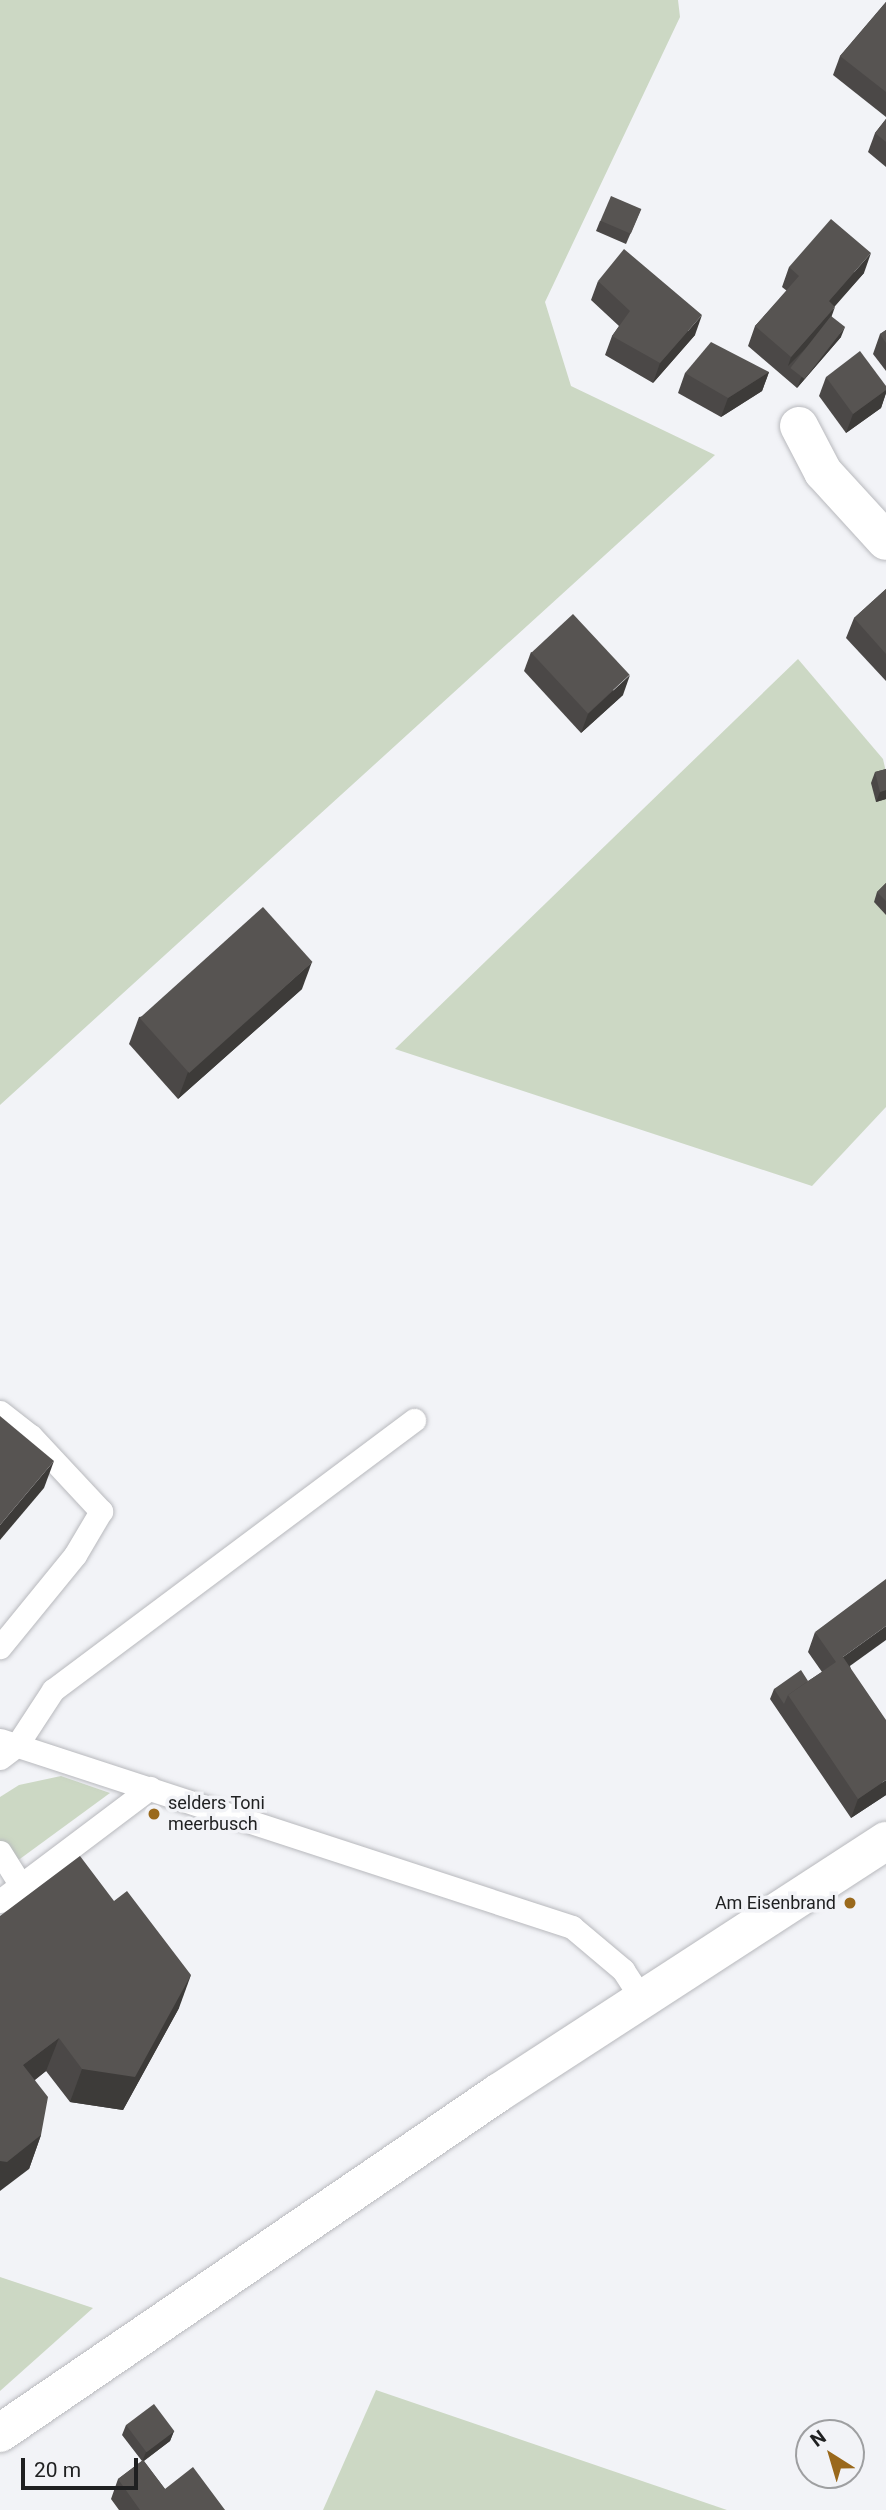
<!DOCTYPE html>
<html>
<head>
<meta charset="utf-8">
<style>
  body { margin:0 }
  #map { position:relative; width:886px; height:2510px; overflow:hidden; background:#f2f3f7; font-family:Roboto,sans-serif }
  div>[style] { position:absolute }
  .green>* { inset:0; background:#ccd8c4 }
  .roads { filter:drop-shadow(0 0 2px #b8b9bd) drop-shadow(0 0 2px #b8b9bd) }
  .service>* { height:23px; margin:-11.5px; padding:0 11.5px; transform-origin:11.5px; border-radius:11.5px; background:#fff }
  .minor>* { height:38px; margin:-19px; padding:0 19px; transform-origin:19px; border-radius:19px; background:#fff }
  .secondary>* { height:38px; margin:-19px; padding:0 19px; transform-origin:19px; border-radius:19px; background:#fff }
  .wall>* { inset:0; background:#4b4847 }
  .shaded-wall>* { inset:0; background:#3d3b39 }
  .building>* { inset:0; background:#575452; transform-origin:0 0 }
  .dots>* { width:19px; height:19px; translate:-50% -50%; box-sizing:border-box; border:4px solid #f2f3f7; border-radius:50% }
  span { translate:-50% -50%; white-space:nowrap; text-align:center; line-height:1.15; -webkit-text-stroke:7px #f2f3f7; paint-order:stroke }
  .poi-label { font-size:18px; color:#1f2021 }
  .left { translate:0 -50%; text-align:left }
  .right { translate:-100% -50%; text-align:right }
  .north { position:absolute; left:795px; top:2419px; width:70px; height:70px; box-sizing:border-box; background:#f2f3f7; border:2px solid #9e9fa1; border-radius:50%; rotate:323deg; font-size:19px; font-weight:700; line-height:28px; text-align:center; color:#1f2021 }
  .north::after { content:''; display:block; margin:auto; width:24px; height:32px; background:#9a691c; clip-path:polygon(50% 0,100% 100%,50% 72%,0 100%) }
  .scale { position:absolute; left:21px; top:2458px; width:117px; height:32px; box-sizing:border-box; border:4px solid #1f2021; border-top:0; padding-left:9px; font-size:21px; line-height:24px; white-space:nowrap; color:#1f2021; -webkit-text-stroke:5px #f2f3f7; paint-order:stroke }
</style>
</head>
<body>
<div id="map">
  <div class="green">
    <i style="clip-path:polygon(0 0,678px 0,680px 17px,545px 302px,571px 386px,715px 455px,0 1105px)"></i>
    <i style="clip-path:polygon(798px 659px,883px 759px,886px 772px,886px 1107px,812px 1186px,395px 1049px)"></i>
    <i style="clip-path:polygon(61px 1776px,110px 1793px,13px 1864px,0 1843px,0 1797px,19px 1785px)"></i>
    <i style="clip-path:polygon(0 2277px,93px 2308px,0 2391px)"></i>
    <i style="clip-path:polygon(376px 2390px,727px 2510px,323px 2510px)"></i>
  </div>
  <div class="roads">
    <div class="service">
      <i style="left:0;top:1412px;width:39px;rotate:38deg"></i>
      <i style="left:31px;top:1436px;width:103px;rotate:47deg"></i>
      <i style="left:101px;top:1511px;width:51px;rotate:120.6deg"></i>
      <i style="left:75px;top:1555px;width:119px;rotate:129.2deg"></i>
      <i style="left:0;top:1740px;width:602px;rotate:18.1deg"></i>
      <i style="left:572px;top:1927px;width:67px;rotate:40.1deg"></i>
      <i style="left:623px;top:1970px;width:38px;rotate:57deg"></i>
      <i style="left:0;top:1758px;width:21px;rotate:-37deg"></i>
      <i style="left:17px;top:1745px;width:66px;rotate:-56.8deg"></i>
      <i style="left:53px;top:1690px;width:451px;rotate:-36.8deg"></i>
      <i style="left:0;top:1852px;width:39px;rotate:58deg"></i>
      <i style="left:0;top:1901px;width:188px;rotate:-37deg"></i>
    </div>
    <div class="minor">
      <i style="left:799px;top:426px;width:52px;rotate:62.4deg"></i>
      <i style="left:823px;top:472px;width:93px;rotate:47.6deg"></i>
    </div>
    <div class="secondary">
      <i style="left:0;top:2433px;width:603px;rotate:-34.32deg"></i>
      <i style="left:498px;top:2093px;width:463px;rotate:-33deg"></i>
    </div>
  </div>
  <div class="wall">
    <i style="clip-path:polygon(886px 2px,886px 117px,833px 75px,840px 56px)"></i>
    <i style="clip-path:polygon(886px 119px,886px 167px,868px 152px,875px 133px)"></i>
    <i style="clip-path:polygon(641px 209px,626px 244px,596px 231px,600px 221px)"></i>
    <i style="clip-path:polygon(789px 267px,864px 273px,834px 306px,831px 316px,841px 337px,797px 388px,748px 346px,755px 326px,787px 291px,782px 287px)"></i>
    <i style="clip-path:polygon(598px 281px,695px 335px,653px 383px,605px 355px,612px 336px,619px 326px,591px 300px)"></i>
    <i style="clip-path:polygon(886px 330px,886px 371px,873px 354px,880px 334px)"></i>
    <i style="clip-path:polygon(769px 372px,762px 391px,721px 417px,678px 393px,685px 373px)"></i>
    <i style="clip-path:polygon(826px 377px,886px 386px,886px 393px,881px 408px,846px 433px,819px 396px)"></i>
    <i style="clip-path:polygon(886px 589px,886px 681px,846px 638px,854px 618px)"></i>
    <i style="clip-path:polygon(531px 652px,623px 695px,581px 733px,524px 671px)"></i>
    <i style="clip-path:polygon(886px 769px,886px 799px,876px 802px,871px 783px,875px 772px)"></i>
    <i style="clip-path:polygon(886px 883px,886px 915px,874px 902px,877px 892px)"></i>
    <i style="clip-path:polygon(302px 989px,178px 1099px,129px 1044px,139px 1017px)"></i>
    <i style="clip-path:polygon(815px 1632px,850px 1666px,886px 1795px,851px 1818px,770px 1699px,774px 1689px,808px 1681px,822px 1672px,808px 1652px)"></i>
    <i style="clip-path:polygon(0 1916px,179px 2008px,123px 2110px,70px 2102px,46px 2071px,35px 2080px,41px 2135px,29px 2169px)"></i>
    <i style="clip-path:polygon(126px 2425px,174px 2431px,170px 2441px,144px 2461px,165px 2489px,225px 2510px,119px 2510px,111px 2499px,118px 2479px,142px 2461px,122px 2435px)"></i>
  </div>
  <div class="shaded-wall">
    <i style="clip-path:polygon(871px 253px,864px 273px,822px 321px,829px 301px)"></i>
    <i style="clip-path:polygon(835px 307px,828px 326px,788px 366px,791px 357px)"></i>
    <i style="clip-path:polygon(702px 315px,695px 335px,653px 383px,660px 363px)"></i>
    <i style="clip-path:polygon(845px 327px,841px 337px,797px 388px,801px 378px)"></i>
    <i style="clip-path:polygon(769px 372px,762px 391px,721px 417px,728px 398px)"></i>
    <i style="clip-path:polygon(886px 390px,886px 393px,881px 408px,846px 433px,853px 414px)"></i>
    <i style="clip-path:polygon(630px 675px,623px 695px,581px 733px,588px 714px)"></i>
    <i style="clip-path:polygon(886px 790px,886px 799px,876px 802px,880px 792px)"></i>
    <i style="clip-path:polygon(312px 962px,302px 989px,178px 1099px,188px 1072px)"></i>
    <i style="clip-path:polygon(54px 1461px,44px 1488px,0 1540px,0 1525px)"></i>
    <i style="clip-path:polygon(886px 1626px,886px 1640px,836px 1676px,843px 1657px)"></i>
    <i style="clip-path:polygon(886px 1780px,886px 1795px,851px 1818px,858px 1799px)"></i>
    <i style="clip-path:polygon(191px 1975px,179px 2008px,123px 2110px,70px 2102px,82px 2069px)"></i>
    <i style="clip-path:polygon(59px 2038px,46px 2071px,11px 2098px,23px 2065px)"></i>
    <i style="clip-path:polygon(41px 2135px,29px 2169px,0 2191px,0 2161px)"></i>
    <i style="clip-path:polygon(174px 2431px,170px 2441px,142px 2462px,146px 2452px)"></i>
  </div>
  <div class="building">
    <i style="clip-path:polygon(886px 2px,886px 92px,840px 56px)"></i>
    <i style="clip-path:polygon(886px 119px,886px 142px,875px 133px)"></i>
    <i style="left:611px;top:196px;width:33px;height:27px;rotate:23deg"></i>
    <i style="clip-path:polygon(831px 219px,871px 253px,829px 301px,835px 307px,791px 357px,755px 326px,799px 276px,789px 267px)"></i>
    <i style="clip-path:polygon(624px 249px,702px 315px,660px 363px,612px 336px,630px 311px,598px 281px)"></i>
    <i style="left:831px;top:316px;width:18px;height:66px;rotate:38deg"></i>
    <i style="clip-path:polygon(886px 330px,886px 343px,880px 334px)"></i>
    <i style="clip-path:polygon(711px 342px,769px 372px,728px 398px,685px 373px)"></i>
    <i style="clip-path:polygon(860px 351px,886px 386px,886px 390px,853px 414px,826px 377px)"></i>
    <i style="clip-path:polygon(886px 589px,886px 654px,854px 618px)"></i>
    <i style="left:573px;top:614px;width:83px;height:57px;rotate:47deg"></i>
    <i style="clip-path:polygon(886px 769px,886px 790px,880px 792px,875px 772px)"></i>
    <i style="clip-path:polygon(886px 883px,886px 901px,877px 892px)"></i>
    <i style="left:263px;top:907px;width:74px;height:166px;rotate:48deg"></i>
    <i style="clip-path:polygon(0 1416px,54px 1461px,0 1525px)"></i>
    <i style="clip-path:polygon(886px 1579px,886px 1626px,843px 1657px,886px 1720px,886px 1780px,858px 1799px,788px 1695px,836px 1662px,815px 1632px)"></i>
    <i style="clip-path:polygon(801px 1670px,808px 1681px,788px 1695px,784px 1704px,774px 1689px)"></i>
    <i style="clip-path:polygon(80px 1856px,114px 1901px,127px 1891px,191px 1975px,135px 2077px,82px 2069px,59px 2038px,23px 2065px,48px 2097px,41px 2135px,7px 2162px,0 2161px,0 1916px)"></i>
    <i style="left:154px;top:2404px;width:34px;height:35px;rotate:53deg"></i>
    <i style="clip-path:polygon(143px 2460px,165px 2489px,193px 2467px,225px 2510px,140px 2510px,118px 2479px)"></i>
  </div>
  <div class="dots">
    <i style="left:154px;top:1814px;background:#9a691c"></i>
    <i style="left:850px;top:1903px;background:#9a691c"></i>
  </div>
  <div class="poi-label">
    <span class="left" style="left:168px;top:1814px">selders Toni<br>meerbusch</span>
    <span class="right" style="left:836px;top:1903px">Am Eisenbrand</span>
  </div>
  <div class="north">N</div>
  <div class="scale">20 m</div>
</div>
</body>
</html>
